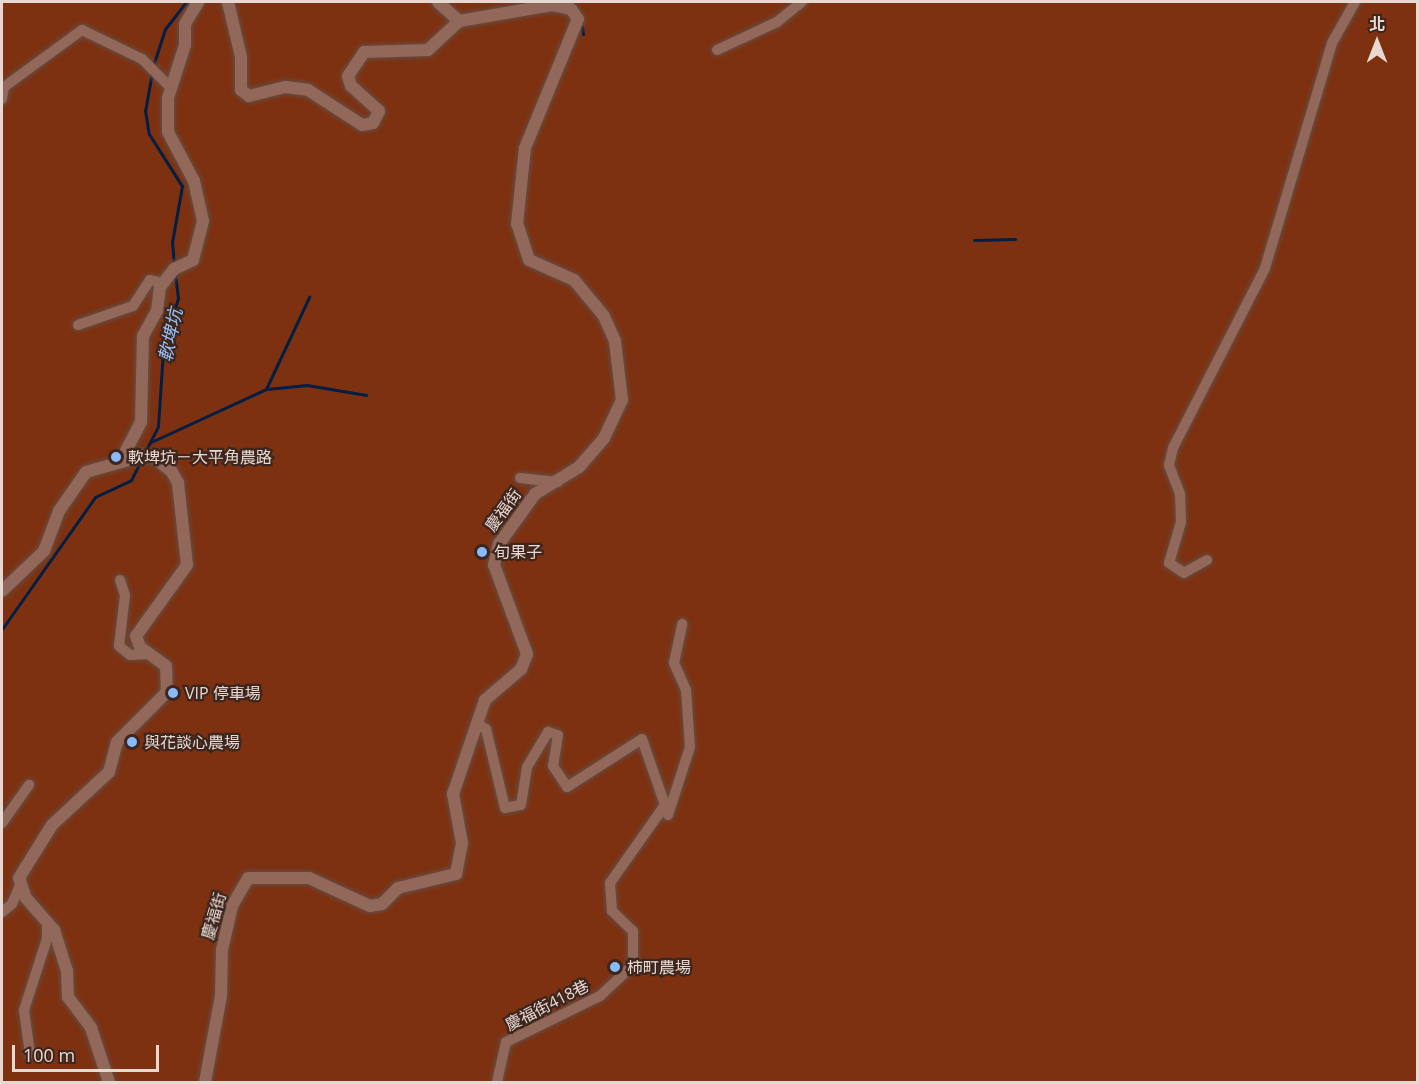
<!DOCTYPE html>
<html>
<head>
<meta charset="utf-8">
<style>
  body { margin:0 }
  #map { position:relative; width:1419px; height:1084px; overflow:hidden; background:#473027; font-family:"Open Sans","Noto Sans TC",sans-serif }
  div>[style] { position:absolute }
  .green>* { inset:0; background:#7e3110; transform-origin:0 0 }
  .stream>* { height:3px; margin:-1.5px; padding:0 1.5px; transform-origin:1.5px; border-radius:1.5px; background:#021f43 }
  .roads { filter:drop-shadow(0 0 2px #644e46) drop-shadow(0 0 2px #644e46) }
  .minor>* { height:10px; margin:-5px; padding:0 5px; transform-origin:5px; border-radius:5px; background:#916859 }
  .tertiary>* { height:12px; margin:-6px; padding:0 6px; transform-origin:6px; border-radius:6px; background:#916859 }
  .rail>* { height:3px; margin-top:-1.5px; transform-origin:0; background:repeating-linear-gradient(90deg,#ccbbb5 0 12px,transparent 0 18px) }
  .dots>* { width:16px; height:16px; translate:-50% -50%; box-sizing:border-box; border:3px solid #3d261d; border-radius:50% }
  span { translate:-50% -50%; white-space:nowrap; text-align:center; line-height:1.15; -webkit-text-stroke:4.5px #3d261d; paint-order:stroke }
  .poi-label { font-size:16px; color:#e8d8d2 }
  .left { translate:0 -50%; text-align:left }
  .street-label { font-size:16px; color:#e8d8d2 }
  .water-label { font-size:18px; color:#96c2fb; font-style:italic }
  .frame { position:absolute; inset:0; border:3px solid #e8d8d2; pointer-events:none }
  .north { position:absolute; left:1347px; top:12px; width:60px; height:60px; -webkit-text-stroke:4px #3d261d; paint-order:stroke; rotate:0deg; font-size:16px; font-weight:700; line-height:24px; text-align:center; color:#e8d8d2 }
  .north::after { content:''; display:block; margin:auto; width:21px; height:27px; background:#e8d8d2; clip-path:polygon(50% 0,100% 100%,50% 72%,0 100%) }
  .scale { position:absolute; left:12px; top:1045px; width:147px; height:27px; box-sizing:border-box; border:3px solid #e8d8d2; border-top:0; padding-left:8px; font-size:18px; line-height:21px; white-space:nowrap; color:#e8d8d2; -webkit-text-stroke:4px #3d261d; paint-order:stroke }
</style>
</head>
<body>
<div id="map">
  <div class="green">
    <i style="left:2px;top:2px;width:1415px;height:1080px"></i>
  </div>
  <div class="stream">
    <i style="left:582px;top:27px;width:7px;rotate:82deg"></i>
    <i style="left:153px;top:66px;width:39px;rotate:-72deg"></i>
    <i style="left:165px;top:29px;width:34px;rotate:-52deg"></i>
    <i style="left:152px;top:72px;width:39px;rotate:100deg"></i>
    <i style="left:145px;top:110px;width:24px;rotate:81deg"></i>
    <i style="left:149px;top:134px;width:62px;rotate:57.6deg"></i>
    <i style="left:182px;top:186px;width:57px;rotate:100.1deg"></i>
    <i style="left:172px;top:242px;width:22px;rotate:85deg"></i>
    <i style="left:974px;top:240px;width:41px;rotate:-1.4deg"></i>
    <i style="left:267px;top:389px;width:40px;rotate:-5.7deg"></i>
    <i style="left:307px;top:385px;width:60px;rotate:9.6deg"></i>
    <i style="left:151px;top:442px;width:127px;rotate:-24.7deg"></i>
    <i style="left:266px;top:389px;width:102px;rotate:-64.9deg"></i>
    <i style="left:144px;top:454px;width:31px;rotate:-63deg"></i>
    <i style="left:158px;top:426px;width:75px;rotate:-86.2deg"></i>
    <i style="left:163px;top:351px;width:55px;rotate:-74.2deg"></i>
    <i style="left:178px;top:298px;width:24px;rotate:-97deg"></i>
    <i style="left:2px;top:629px;width:161px;rotate:-54.8deg"></i>
    <i style="left:95px;top:497px;width:40px;rotate:-25deg"></i>
    <i style="left:131px;top:480px;width:22px;rotate:-63deg"></i>
  </div>
  <div class="roads">
    <div class="minor">
      <i style="left:717px;top:50px;width:66px;rotate:-25deg"></i>
      <i style="left:777px;top:22px;width:32px;rotate:-39deg"></i>
      <i style="left:2px;top:99px;width:12px;rotate:-81deg"></i>
      <i style="left:4px;top:87px;width:97px;rotate:-36.2deg"></i>
      <i style="left:82px;top:30px;width:67px;rotate:25.8deg"></i>
      <i style="left:142px;top:59px;width:41px;rotate:45deg"></i>
      <i style="left:78px;top:325px;width:58px;rotate:-19.1deg"></i>
      <i style="left:133px;top:306px;width:31px;rotate:-57deg"></i>
      <i style="left:150px;top:280px;width:13px;rotate:13deg"></i>
      <i style="left:520px;top:478px;width:38px;rotate:6deg"></i>
      <i style="left:1207px;top:560px;width:26px;rotate:151deg"></i>
      <i style="left:1184px;top:573px;width:18px;rotate:-146deg"></i>
      <i style="left:1169px;top:563px;width:43px;rotate:-73.7deg"></i>
      <i style="left:1181px;top:522px;width:28px;rotate:-92deg"></i>
      <i style="left:1180px;top:494px;width:31px;rotate:-111deg"></i>
      <i style="left:1169px;top:465px;width:17px;rotate:-77deg"></i>
      <i style="left:1173px;top:448px;width:202px;rotate:-62.9deg"></i>
      <i style="left:1265px;top:268px;width:235px;rotate:-73.4deg"></i>
      <i style="left:1332px;top:43px;width:47px;rotate:-60.7deg"></i>
      <i style="left:120px;top:580px;width:16px;rotate:72deg"></i>
      <i style="left:125px;top:595px;width:51px;rotate:96.7deg"></i>
      <i style="left:119px;top:646px;width:14px;rotate:39deg"></i>
      <i style="left:130px;top:655px;width:19px;rotate:-3deg"></i>
      <i style="left:477px;top:724px;width:10px;rotate:29deg"></i>
      <i style="left:486px;top:729px;width:81px;rotate:76.5deg"></i>
      <i style="left:505px;top:808px;width:16px;rotate:-11deg"></i>
      <i style="left:521px;top:805px;width:38px;rotate:-81deg"></i>
      <i style="left:527px;top:767px;width:41px;rotate:-59deg"></i>
      <i style="left:548px;top:732px;width:10px;rotate:17deg"></i>
      <i style="left:558px;top:735px;width:31px;rotate:99deg"></i>
      <i style="left:553px;top:766px;width:25px;rotate:56deg"></i>
      <i style="left:567px;top:787px;width:89px;rotate:-32.6deg"></i>
      <i style="left:642px;top:739px;width:70px;rotate:70.8deg"></i>
      <i style="left:665px;top:805px;width:95px;rotate:125.2deg"></i>
      <i style="left:610px;top:883px;width:28px;rotate:86deg"></i>
      <i style="left:612px;top:911px;width:29px;rotate:44deg"></i>
      <i style="left:633px;top:931px;width:34px;rotate:90deg"></i>
      <i style="left:633px;top:965px;width:45px;rotate:136.8deg"></i>
      <i style="left:600px;top:996px;width:105px;rotate:153.9deg"></i>
      <i style="left:506px;top:1042px;width:41px;rotate:102.7deg"></i>
      <i style="left:668px;top:815px;width:71px;rotate:-72.1deg"></i>
      <i style="left:690px;top:747px;width:57px;rotate:-94deg"></i>
      <i style="left:686px;top:690px;width:30px;rotate:-114deg"></i>
      <i style="left:674px;top:663px;width:40px;rotate:-78deg"></i>
      <i style="left:2px;top:823px;width:47px;rotate:-54.6deg"></i>
      <i style="left:2px;top:912px;width:13px;rotate:-39deg"></i>
      <i style="left:12px;top:904px;width:21px;rotate:-67deg"></i>
      <i style="left:30px;top:1054px;width:44px;rotate:-97.8deg"></i>
      <i style="left:24px;top:1010px;width:75px;rotate:-72.1deg"></i>
      <i style="left:47px;top:939px;width:18px;rotate:-90deg"></i>
    </div>
    <div class="tertiary">
      <i style="left:228px;top:2px;width:57px;rotate:76.7deg"></i>
      <i style="left:241px;top:57px;width:33px;rotate:90deg"></i>
      <i style="left:241px;top:90px;width:10px;rotate:37deg"></i>
      <i style="left:249px;top:96px;width:37px;rotate:-14deg"></i>
      <i style="left:285px;top:87px;width:23px;rotate:7deg"></i>
      <i style="left:308px;top:90px;width:64px;rotate:32.9deg"></i>
      <i style="left:362px;top:125px;width:11px;rotate:-10deg"></i>
      <i style="left:373px;top:123px;width:13px;rotate:-63deg"></i>
      <i style="left:379px;top:111px;width:38px;rotate:-138deg"></i>
      <i style="left:351px;top:86px;width:10px;rotate:-107deg"></i>
      <i style="left:348px;top:76px;width:29px;rotate:-56deg"></i>
      <i style="left:364px;top:52px;width:64px;rotate:-1.8deg"></i>
      <i style="left:428px;top:50px;width:42px;rotate:-43.1deg"></i>
      <i style="left:120px;top:462px;width:45px;rotate:-62.3deg"></i>
      <i style="left:141px;top:422px;width:86px;rotate:-88.7deg"></i>
      <i style="left:143px;top:336px;width:29px;rotate:-61deg"></i>
      <i style="left:157px;top:311px;width:24px;rotate:-83deg"></i>
      <i style="left:160px;top:287px;width:23px;rotate:-52deg"></i>
      <i style="left:174px;top:269px;width:21px;rotate:-25deg"></i>
      <i style="left:193px;top:260px;width:40px;rotate:-75.6deg"></i>
      <i style="left:203px;top:221px;width:41px;rotate:-102.7deg"></i>
      <i style="left:194px;top:181px;width:55px;rotate:-118deg"></i>
      <i style="left:168px;top:132px;width:34px;rotate:-90deg"></i>
      <i style="left:168px;top:98px;width:56px;rotate:-72.2deg"></i>
      <i style="left:185px;top:45px;width:21px;rotate:-90deg"></i>
      <i style="left:185px;top:24px;width:26px;rotate:-59deg"></i>
      <i style="left:2px;top:591px;width:58px;rotate:-43.6deg"></i>
      <i style="left:44px;top:551px;width:43px;rotate:-69.4deg"></i>
      <i style="left:59px;top:511px;width:47px;rotate:-55.3deg"></i>
      <i style="left:86px;top:472px;width:58px;rotate:-15.9deg"></i>
      <i style="left:142px;top:456px;width:13px;rotate:9deg"></i>
      <i style="left:155px;top:458px;width:22px;rotate:39deg"></i>
      <i style="left:172px;top:472px;width:13px;rotate:61deg"></i>
      <i style="left:178px;top:483px;width:82px;rotate:83.7deg"></i>
      <i style="left:187px;top:565px;width:87px;rotate:125.7deg"></i>
      <i style="left:136px;top:636px;width:12px;rotate:70deg"></i>
      <i style="left:140px;top:647px;width:32px;rotate:36deg"></i>
      <i style="left:166px;top:666px;width:26px;rotate:88deg"></i>
      <i style="left:167px;top:692px;width:71px;rotate:135deg"></i>
      <i style="left:117px;top:742px;width:31px;rotate:105deg"></i>
      <i style="left:109px;top:772px;width:78px;rotate:137.1deg"></i>
      <i style="left:52px;top:825px;width:62px;rotate:121.9deg"></i>
      <i style="left:19px;top:878px;width:21px;rotate:71deg"></i>
      <i style="left:26px;top:898px;width:43px;rotate:48.8deg"></i>
      <i style="left:54px;top:930px;width:43px;rotate:72.4deg"></i>
      <i style="left:67px;top:971px;width:26px;rotate:88deg"></i>
      <i style="left:68px;top:997px;width:39px;rotate:53deg"></i>
      <i style="left:91px;top:1028px;width:57px;rotate:71.6deg"></i>
      <i style="left:205px;top:1082px;width:87px;rotate:-79.5deg"></i>
      <i style="left:221px;top:996px;width:46px;rotate:-88.8deg"></i>
      <i style="left:222px;top:950px;width:45px;rotate:-77.2deg"></i>
      <i style="left:232px;top:906px;width:32px;rotate:-60deg"></i>
      <i style="left:248px;top:878px;width:61px"></i>
      <i style="left:309px;top:878px;width:67px;rotate:24.7deg"></i>
      <i style="left:370px;top:906px;width:12px;rotate:-9deg"></i>
      <i style="left:382px;top:904px;width:23px;rotate:-45deg"></i>
      <i style="left:398px;top:888px;width:60px;rotate:-13.6deg"></i>
      <i style="left:456px;top:874px;width:32px;rotate:-79deg"></i>
      <i style="left:462px;top:843px;width:50px;rotate:-100.4deg"></i>
      <i style="left:453px;top:794px;width:99px;rotate:-71.2deg"></i>
      <i style="left:485px;top:700px;width:48px;rotate:-40.7deg"></i>
      <i style="left:521px;top:669px;width:16px;rotate:-68deg"></i>
      <i style="left:527px;top:654px;width:95px;rotate:-110.3deg"></i>
      <i style="left:494px;top:565px;width:22px;rotate:-77deg"></i>
      <i style="left:499px;top:544px;width:62px;rotate:-54.2deg"></i>
      <i style="left:535px;top:494px;width:52px;rotate:-31.5deg"></i>
      <i style="left:579px;top:467px;width:38px;rotate:-49deg"></i>
      <i style="left:604px;top:438px;width:42px;rotate:-64.7deg"></i>
      <i style="left:622px;top:400px;width:59px;rotate:-96.8deg"></i>
      <i style="left:615px;top:341px;width:27px;rotate:-114deg"></i>
      <i style="left:604px;top:316px;width:47px;rotate:-129.8deg"></i>
      <i style="left:574px;top:280px;width:49px;rotate:-156deg"></i>
      <i style="left:529px;top:260px;width:38px;rotate:-108deg"></i>
      <i style="left:517px;top:224px;width:76px;rotate:-84deg"></i>
      <i style="left:525px;top:148px;width:139px;rotate:-67.7deg"></i>
      <i style="left:578px;top:19px;width:12px;rotate:-125deg"></i>
      <i style="left:571px;top:9px;width:19px;rotate:-168deg"></i>
      <i style="left:552px;top:5px;width:94px;rotate:170.2deg"></i>
      <i style="left:459px;top:21px;width:28px;rotate:-138deg"></i>
    </div>
  </div>
  <div class="rail">
    <i style="left:477px;top:1082px;width:2px"></i>
  </div>
  <div class="dots">
    <i style="left:116px;top:457px;background:#88bafc"></i>
    <i style="left:482px;top:552px;background:#88bafc"></i>
    <i style="left:173px;top:693px;background:#88bafc"></i>
    <i style="left:132px;top:742px;background:#88bafc"></i>
    <i style="left:615px;top:967px;background:#88bafc"></i>
  </div>
  <div class="poi-label">
    <span class="left" style="left:128px;top:457px">軟埤坑－大平角農路</span>
    <span class="left" style="left:494px;top:552px">旬果子</span>
    <span class="left" style="left:185px;top:693px">VIP 停車場</span>
    <span class="left" style="left:144px;top:742px">與花談心農場</span>
    <span class="left" style="left:627px;top:967px">柿町農場</span>
  </div>
  <div class="street-label">
    <span style="left:503px;top:510px;rotate:-54deg">慶福街</span>
    <span style="left:214px;top:916px;rotate:-74deg">慶福街</span>
    <span style="left:547px;top:1005px;rotate:-27deg">慶福街418巷</span>
  </div>
  <div class="water-label">
    <span style="left:170px;top:335px;rotate:-78deg">軟埤坑</span>
  </div>
  <div class="frame"></div>
  <div class="north">北</div>
  <div class="scale">100 m</div>
</div>
</body>
</html>
